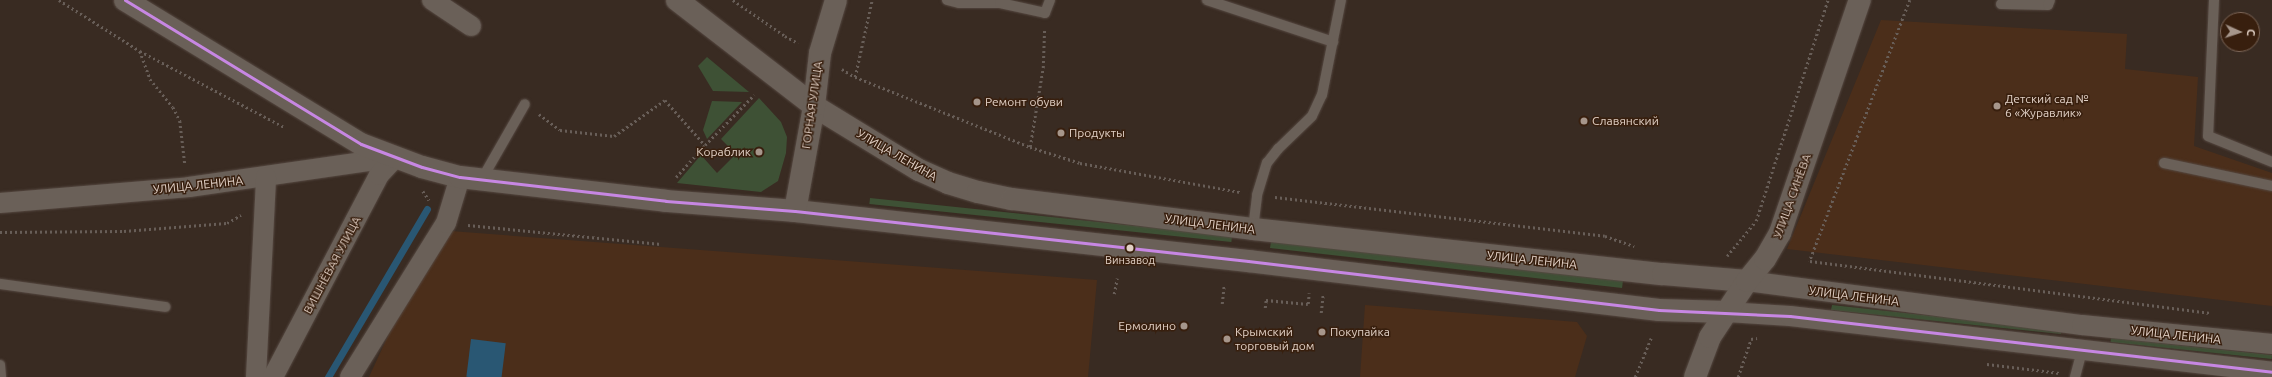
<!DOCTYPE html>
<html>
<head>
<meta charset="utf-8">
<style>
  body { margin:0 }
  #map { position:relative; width:2272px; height:377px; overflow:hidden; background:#392b22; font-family:Ubuntu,sans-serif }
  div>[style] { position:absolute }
  .built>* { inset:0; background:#4b2e1a }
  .green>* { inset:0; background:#3e5135; transform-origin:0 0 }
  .water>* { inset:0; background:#295773; transform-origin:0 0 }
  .stream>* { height:7px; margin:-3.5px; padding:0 3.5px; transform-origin:3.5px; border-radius:3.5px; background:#295773 }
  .path>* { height:2.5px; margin-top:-1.25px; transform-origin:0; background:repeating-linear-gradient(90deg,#685e58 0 2px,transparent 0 5px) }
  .roads { filter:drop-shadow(0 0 1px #554841) drop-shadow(0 0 1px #554841) }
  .lane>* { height:10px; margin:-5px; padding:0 5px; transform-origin:5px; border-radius:5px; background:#6a6058 }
  .street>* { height:20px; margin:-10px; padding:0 10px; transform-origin:10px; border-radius:10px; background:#6a6058 }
  .secondary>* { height:22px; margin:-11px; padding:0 11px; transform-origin:11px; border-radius:11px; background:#6a6058 }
  .bus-1>* { height:3px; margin:-1.5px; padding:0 1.5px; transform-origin:1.5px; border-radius:1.5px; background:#c787e3 }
  .dots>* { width:11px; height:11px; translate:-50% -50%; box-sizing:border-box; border:2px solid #381f0e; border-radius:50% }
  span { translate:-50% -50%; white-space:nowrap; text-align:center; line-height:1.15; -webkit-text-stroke:3px #381f0e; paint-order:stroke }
  .bus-label { font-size:11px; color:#e0cfc4 }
  .poi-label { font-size:12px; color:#e0cfc4 }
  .left { translate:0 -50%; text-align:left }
  .right { translate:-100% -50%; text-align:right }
  .street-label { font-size:12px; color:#e0cfc4 }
  .north { position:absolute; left:2220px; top:12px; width:40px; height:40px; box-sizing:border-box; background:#381f0e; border:1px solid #7b6557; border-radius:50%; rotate:93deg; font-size:11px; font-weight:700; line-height:16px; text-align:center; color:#e0cfc4 }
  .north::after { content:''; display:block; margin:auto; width:14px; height:18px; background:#a6968b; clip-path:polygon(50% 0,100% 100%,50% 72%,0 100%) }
</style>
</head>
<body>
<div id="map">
  <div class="built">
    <i style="clip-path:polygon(1881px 20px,2127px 34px,2125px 69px,2198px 77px,2194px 146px,2272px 173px,2272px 306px,1787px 249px)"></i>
    <i style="clip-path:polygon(437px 230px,1097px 280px,1088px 377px,369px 377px)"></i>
    <i style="clip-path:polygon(1365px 305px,1577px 322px,1587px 336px,1575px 377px,1360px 377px)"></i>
  </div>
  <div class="green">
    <i style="clip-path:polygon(707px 57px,749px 92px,713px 91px,698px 66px)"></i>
    <i style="clip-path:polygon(759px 98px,781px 122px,787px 137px,786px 153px,778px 181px,761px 192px,677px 183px,701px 155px,717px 173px,736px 154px,721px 139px)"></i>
    <i style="clip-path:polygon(712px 101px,742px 102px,707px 139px,703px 130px)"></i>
    <i style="left:870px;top:198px;width:364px;height:6px;rotate:6deg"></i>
    <i style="clip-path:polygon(1271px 242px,1623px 281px,1622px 288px,1270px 248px)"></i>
    <i style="clip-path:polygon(1832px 305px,2061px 330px,2061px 334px,1831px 310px)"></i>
    <i style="left:2111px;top:338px;width:162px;height:4px;rotate:6deg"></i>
  </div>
  <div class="water">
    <i style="left:471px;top:339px;width:35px;height:38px;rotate:7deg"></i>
  </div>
  <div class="stream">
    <i style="left:328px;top:377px;width:195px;rotate:-59.5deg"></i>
  </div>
  <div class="path">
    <i style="left:59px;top:0;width:96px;rotate:32.2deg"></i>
    <i style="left:140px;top:51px;width:163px;rotate:27.8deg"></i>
    <i style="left:733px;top:0;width:63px;rotate:34.7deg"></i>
    <i style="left:785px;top:36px;width:15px;rotate:28deg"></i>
    <i style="left:1910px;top:0;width:280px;rotate:111deg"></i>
    <i style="left:1810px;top:261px;width:404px;rotate:7.4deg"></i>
    <i style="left:140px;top:51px;width:30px;rotate:70deg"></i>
    <i style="left:150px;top:79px;width:36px;rotate:51deg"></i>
    <i style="left:173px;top:107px;width:16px;rotate:63deg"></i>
    <i style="left:180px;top:121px;width:43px;rotate:83.4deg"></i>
    <i style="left:842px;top:69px;width:15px;rotate:32deg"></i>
    <i style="left:855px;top:77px;width:188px;rotate:21.8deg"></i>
    <i style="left:1030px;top:147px;width:52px;rotate:17.7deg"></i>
    <i style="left:1080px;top:163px;width:163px;rotate:10.3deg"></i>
    <i style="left:855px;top:77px;width:79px;rotate:-77.6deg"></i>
    <i style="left:539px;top:114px;width:26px;rotate:37deg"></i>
    <i style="left:560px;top:130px;width:54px;rotate:6.3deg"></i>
    <i style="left:614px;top:136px;width:62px;rotate:-35.2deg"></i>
    <i style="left:665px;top:100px;width:60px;rotate:48.4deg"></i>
    <i style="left:1030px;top:147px;width:80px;rotate:-80.7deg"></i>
    <i style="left:1043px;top:68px;width:38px;rotate:-88deg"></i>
    <i style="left:676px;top:177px;width:43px;rotate:-47.8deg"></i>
    <i style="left:705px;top:145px;width:70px;rotate:-45.6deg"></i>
    <i style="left:423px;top:191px;width:11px;rotate:56deg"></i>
    <i style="left:1275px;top:197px;width:332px;rotate:6.7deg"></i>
    <i style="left:1605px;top:236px;width:31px;rotate:19deg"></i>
    <i style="left:468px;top:225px;width:194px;rotate:5.6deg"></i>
    <i style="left:0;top:232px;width:124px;rotate:-0.5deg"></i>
    <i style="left:124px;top:231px;width:103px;rotate:-4.4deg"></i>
    <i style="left:227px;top:223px;width:16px;rotate:-30deg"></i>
    <i style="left:1727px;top:256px;width:45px;rotate:-50.4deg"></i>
    <i style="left:1756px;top:221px;width:232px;rotate:-72deg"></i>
    <i style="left:1114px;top:294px;width:16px;rotate:-79deg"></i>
    <i style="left:1222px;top:304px;width:19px;rotate:-84deg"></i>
    <i style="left:1265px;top:308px;width:8px;rotate:-83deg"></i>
    <i style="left:1266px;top:300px;width:42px;rotate:5.4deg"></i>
    <i style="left:1308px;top:304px;width:11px;rotate:-85deg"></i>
    <i style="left:1321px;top:313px;width:18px;rotate:-84deg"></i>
    <i style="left:1987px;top:364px;width:73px;rotate:7.1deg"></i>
    <i style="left:1635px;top:377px;width:42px;rotate:-67.7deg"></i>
    <i style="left:1738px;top:377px;width:40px;rotate:-71.1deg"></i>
    <i style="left:1751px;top:339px;width:6px;rotate:-9deg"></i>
  </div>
  <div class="roads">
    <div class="lane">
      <i style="left:947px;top:0;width:12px;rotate:14deg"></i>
      <i style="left:959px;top:3px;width:41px"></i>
      <i style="left:1000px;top:3px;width:46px;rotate:12.5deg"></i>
      <i style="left:1045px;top:13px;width:14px;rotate:-69deg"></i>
      <i style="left:1207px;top:0;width:133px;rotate:18.4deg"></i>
      <i style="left:2214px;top:0;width:136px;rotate:92.5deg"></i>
      <i style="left:2208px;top:136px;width:69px;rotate:22.1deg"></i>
      <i style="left:2001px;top:4px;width:47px;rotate:1.2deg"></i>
      <i style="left:2048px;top:5px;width:5px;rotate:-68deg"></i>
      <i style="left:2164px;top:163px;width:110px;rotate:12deg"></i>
      <i style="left:482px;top:179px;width:86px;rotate:-60.2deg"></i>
      <i style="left:1253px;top:229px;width:34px;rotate:-83deg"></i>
      <i style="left:1257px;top:195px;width:34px;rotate:-73deg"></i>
      <i style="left:1267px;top:163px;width:18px;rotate:-52deg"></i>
      <i style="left:1278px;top:149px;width:47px;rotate:-44.1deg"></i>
      <i style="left:1312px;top:116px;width:23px;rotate:-65deg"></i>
      <i style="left:1322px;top:95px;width:97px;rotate:-78.7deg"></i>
      <i style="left:0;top:284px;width:167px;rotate:7.9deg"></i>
      <i style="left:0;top:365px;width:12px;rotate:85deg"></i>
      <i style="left:2075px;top:377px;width:28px;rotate:-75deg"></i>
    </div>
    <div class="street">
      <i style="left:432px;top:0;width:47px;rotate:33.7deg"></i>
      <i style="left:0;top:203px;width:190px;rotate:-4.8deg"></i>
      <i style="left:189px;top:187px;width:209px;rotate:-8.2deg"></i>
      <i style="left:1747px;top:281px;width:338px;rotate:7.5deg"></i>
      <i style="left:2082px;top:325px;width:191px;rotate:5.7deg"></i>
      <i style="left:1727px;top:312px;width:63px;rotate:3.6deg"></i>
      <i style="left:1790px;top:316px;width:485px;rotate:6.6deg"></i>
      <i style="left:256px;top:377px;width:200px;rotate:-87.1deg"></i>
      <i style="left:273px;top:377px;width:228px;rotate:-62.3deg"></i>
      <i style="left:379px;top:175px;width:25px;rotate:-47deg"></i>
      <i style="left:350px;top:377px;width:181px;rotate:-58.1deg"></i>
      <i style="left:446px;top:223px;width:48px;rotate:-73.1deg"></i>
    </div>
    <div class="secondary">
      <i style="left:125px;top:0;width:276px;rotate:31.4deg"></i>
      <i style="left:361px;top:144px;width:65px;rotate:20.7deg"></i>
      <i style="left:422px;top:167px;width:39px;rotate:15deg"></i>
      <i style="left:460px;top:177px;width:207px;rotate:6.6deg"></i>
      <i style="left:666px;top:201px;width:129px;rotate:4.4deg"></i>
      <i style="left:795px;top:211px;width:456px;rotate:6.3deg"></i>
      <i style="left:1248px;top:261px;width:414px;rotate:6.8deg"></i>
      <i style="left:1659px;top:310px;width:68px;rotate:1.7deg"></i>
      <i style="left:677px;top:0;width:173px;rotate:37.7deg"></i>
      <i style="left:814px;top:106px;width:123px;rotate:31.4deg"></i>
      <i style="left:919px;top:170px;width:32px;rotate:24deg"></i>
      <i style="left:948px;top:183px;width:31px;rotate:17deg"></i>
      <i style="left:978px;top:192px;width:35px;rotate:12deg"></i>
      <i style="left:1012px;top:199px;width:243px;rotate:7.1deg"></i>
      <i style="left:1253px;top:229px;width:412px;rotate:6.3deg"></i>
      <i style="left:1663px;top:274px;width:84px;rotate:4.8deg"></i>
      <i style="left:795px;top:211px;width:107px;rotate:-79.7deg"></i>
      <i style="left:814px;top:106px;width:53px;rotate:-83.5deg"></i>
      <i style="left:820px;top:53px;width:55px;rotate:-73.2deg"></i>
      <i style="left:1695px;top:377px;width:43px;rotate:-69.4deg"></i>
      <i style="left:1710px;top:337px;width:67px;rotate:-56.5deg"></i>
      <i style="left:1747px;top:281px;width:28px;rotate:-51deg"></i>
      <i style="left:1765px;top:259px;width:30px;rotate:-60deg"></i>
      <i style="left:1780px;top:233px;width:246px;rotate:-71.1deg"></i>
    </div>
  </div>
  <div class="bus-1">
    <i style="left:125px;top:0;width:276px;rotate:31.4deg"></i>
    <i style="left:361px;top:144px;width:65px;rotate:20.7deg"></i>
    <i style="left:422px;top:167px;width:39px;rotate:15deg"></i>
    <i style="left:460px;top:177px;width:207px;rotate:6.6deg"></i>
    <i style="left:666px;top:201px;width:129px;rotate:4.4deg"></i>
    <i style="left:795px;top:211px;width:456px;rotate:6.3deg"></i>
    <i style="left:1248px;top:261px;width:414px;rotate:6.8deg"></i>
    <i style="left:1659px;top:310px;width:131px;rotate:2.6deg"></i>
    <i style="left:1790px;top:316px;width:485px;rotate:6.6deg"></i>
  </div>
  <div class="dots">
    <i style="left:977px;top:102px;background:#a6968b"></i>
    <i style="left:1997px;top:106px;background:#a6968b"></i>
    <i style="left:1584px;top:121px;background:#a6968b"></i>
    <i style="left:1061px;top:133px;background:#a6968b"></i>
    <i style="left:759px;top:152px;background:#a6968b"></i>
    <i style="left:1130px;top:248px;background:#e0cfc4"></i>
    <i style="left:1184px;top:326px;background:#a6968b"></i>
    <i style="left:1322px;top:332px;background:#a6968b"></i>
    <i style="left:1227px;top:339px;background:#a6968b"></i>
  </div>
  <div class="bus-label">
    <span style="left:1130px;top:260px">Винзавод</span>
  </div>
  <div class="poi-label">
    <span class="left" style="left:2005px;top:106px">Детский сад №<br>6 «Журавлик»</span>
    <span class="left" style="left:985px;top:102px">Ремонт обуви</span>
    <span class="left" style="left:1592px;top:121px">Славянский</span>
    <span class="left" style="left:1069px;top:133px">Продукты</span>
    <span class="right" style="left:751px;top:152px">Кораблик</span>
    <span class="right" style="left:1176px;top:326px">Ермолино</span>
    <span class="left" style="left:1235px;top:339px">Крымский<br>торговый дом</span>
    <span class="left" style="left:1330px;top:332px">Покупайка</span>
  </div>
  <div class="street-label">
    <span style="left:812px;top:105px;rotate:-82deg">ГОРНАЯ УЛИЦА</span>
    <span style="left:897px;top:155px;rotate:30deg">УЛИЦА ЛЕНИНА</span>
    <span style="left:198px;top:185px;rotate:-6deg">УЛИЦА ЛЕНИНА</span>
    <span style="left:1792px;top:196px;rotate:-70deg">УЛИЦА СИНЁВА</span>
    <span style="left:1210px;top:224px;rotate:7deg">УЛИЦА ЛЕНИНА</span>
    <span style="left:1532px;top:260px;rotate:6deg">УЛИЦА ЛЕНИНА</span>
    <span style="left:332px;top:265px;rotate:-62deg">ВИШНЁВАЯ УЛИЦА</span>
    <span style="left:1854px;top:296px;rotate:7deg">УЛИЦА ЛЕНИНА</span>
    <span style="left:2176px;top:335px;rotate:6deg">УЛИЦА ЛЕНИНА</span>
  </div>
  <div class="north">С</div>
</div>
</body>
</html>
